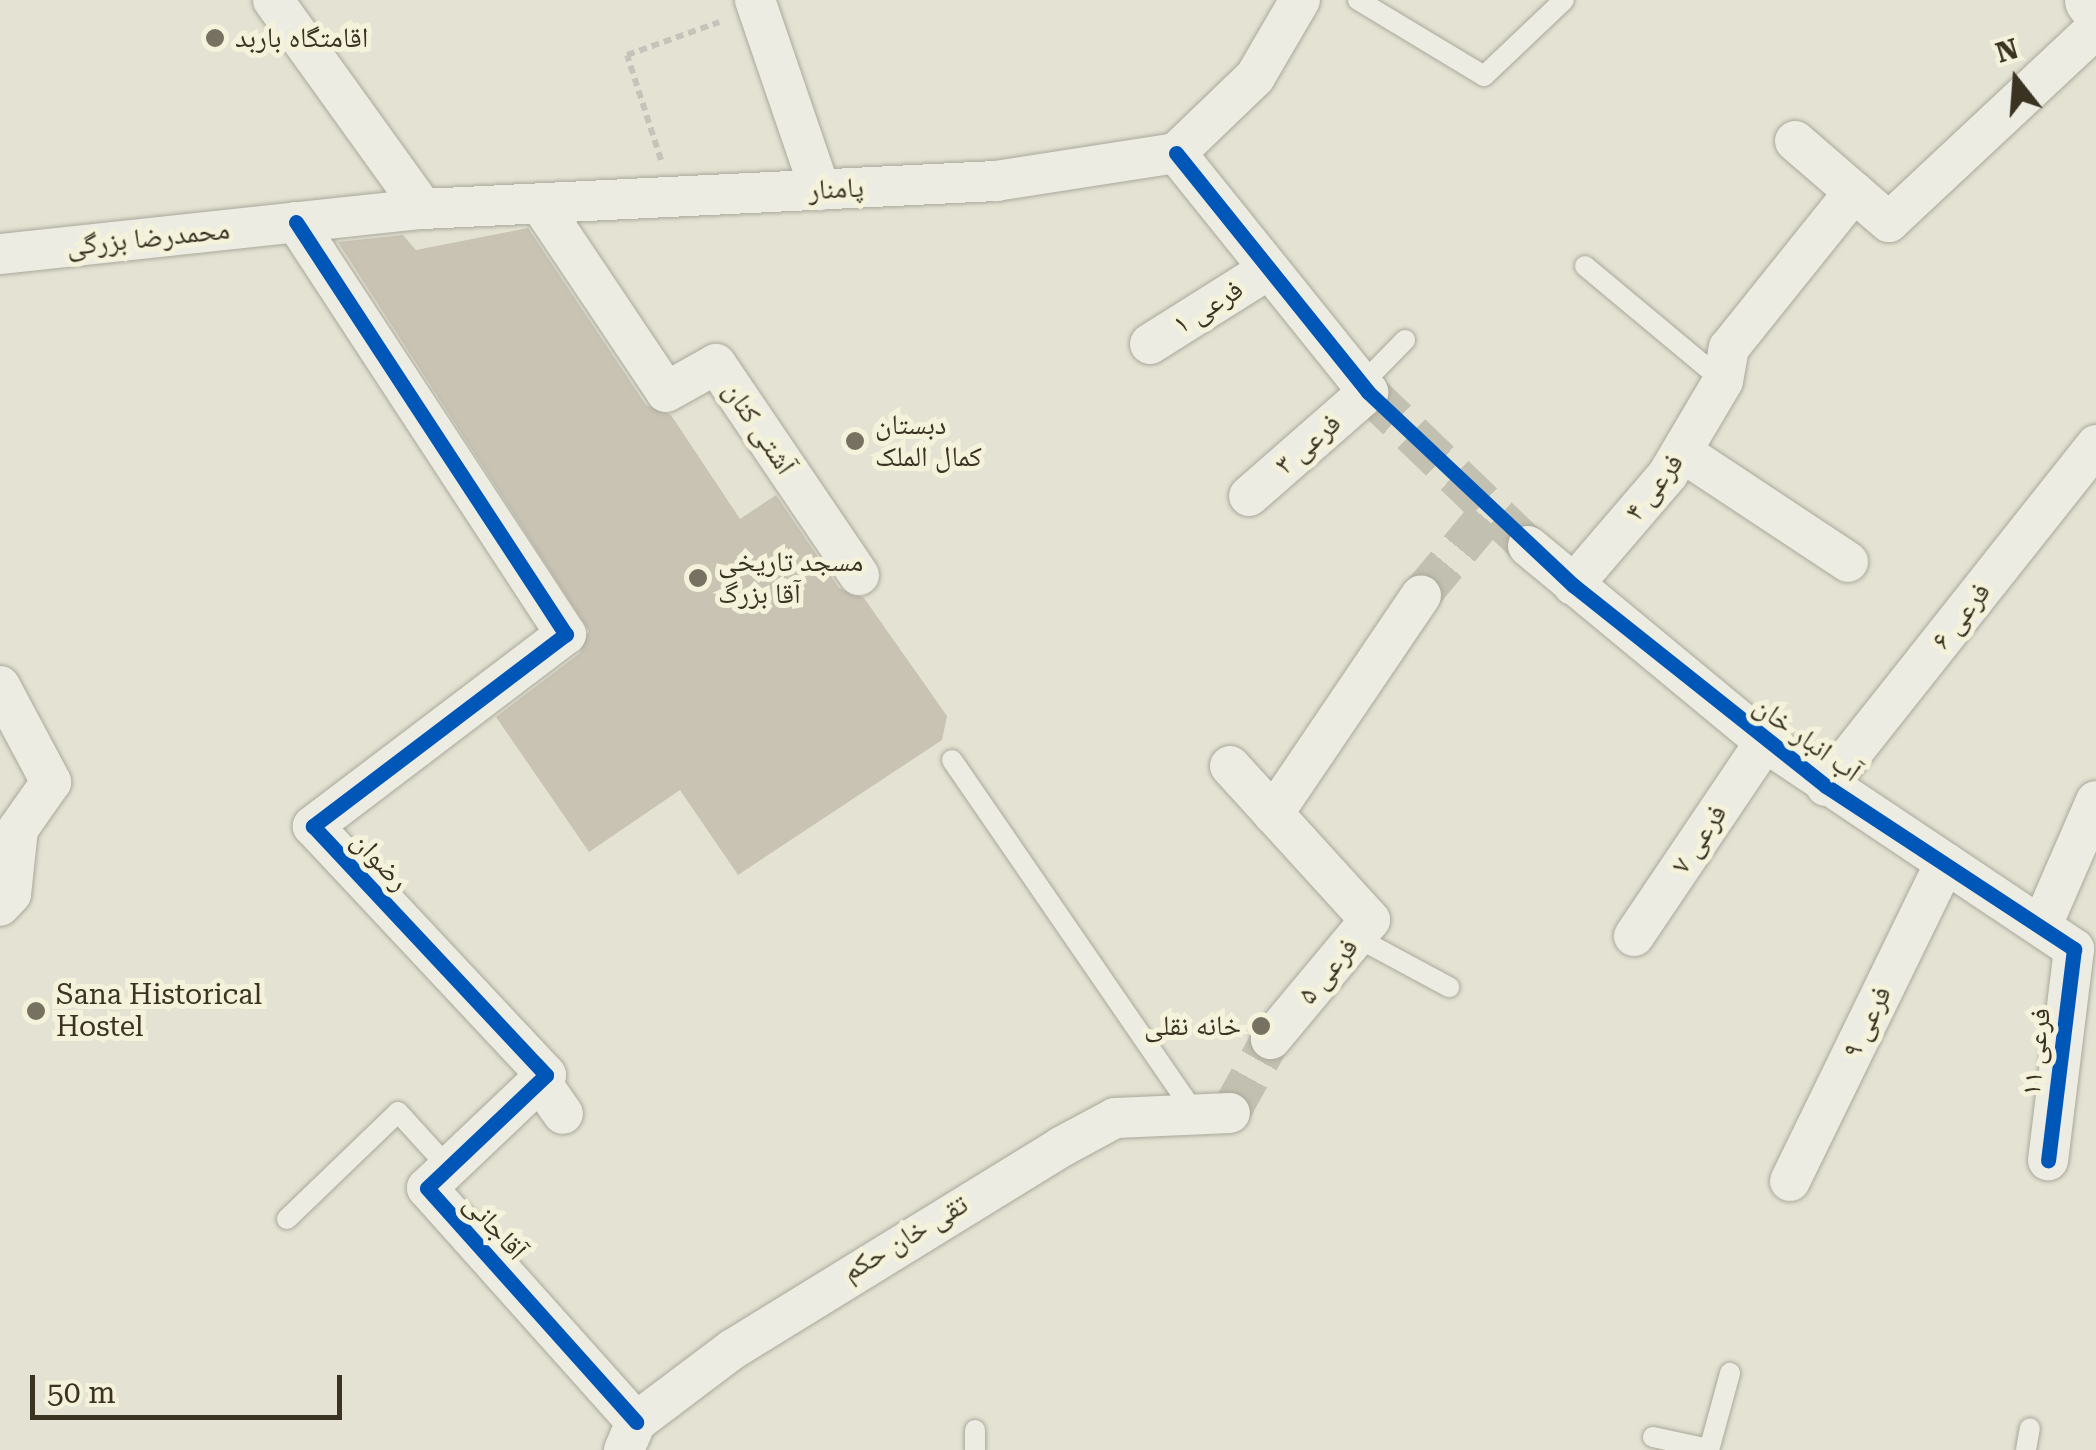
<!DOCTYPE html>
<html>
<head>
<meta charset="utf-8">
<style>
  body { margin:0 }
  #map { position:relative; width:2096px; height:1450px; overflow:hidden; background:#e4e3d3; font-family:"Roboto Serif","Noto Naskh Arabic",serif }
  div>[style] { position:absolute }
  .building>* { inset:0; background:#c8c3b3 }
  .minor-tunnel>* { height:40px; margin-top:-20px; transform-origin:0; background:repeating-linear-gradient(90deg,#c2c0b0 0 40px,transparent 0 60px) }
  .path>* { height:6px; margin-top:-3px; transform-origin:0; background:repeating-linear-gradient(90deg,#c6c4ba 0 8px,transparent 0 13px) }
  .roads { filter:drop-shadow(0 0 2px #aaa89b) drop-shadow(0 0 2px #aaa89b) }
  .service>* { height:20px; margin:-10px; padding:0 10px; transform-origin:10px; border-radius:10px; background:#edece3 }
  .minor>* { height:40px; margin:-20px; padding:0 20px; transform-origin:20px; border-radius:20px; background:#edece3 }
  .secondary>* { height:55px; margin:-27.5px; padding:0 27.5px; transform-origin:27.5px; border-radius:27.5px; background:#edece3 }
  .cycleway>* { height:15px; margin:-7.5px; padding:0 7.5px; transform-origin:7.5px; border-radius:7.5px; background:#0057b8 }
  .dots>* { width:28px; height:28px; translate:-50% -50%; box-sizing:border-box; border:5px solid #f4f2da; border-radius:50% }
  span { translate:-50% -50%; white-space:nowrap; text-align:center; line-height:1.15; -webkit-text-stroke:10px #f4f2da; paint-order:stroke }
  .poi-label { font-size:28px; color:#3a3322 }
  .left { translate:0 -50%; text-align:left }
  .right { translate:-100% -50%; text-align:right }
  .street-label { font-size:28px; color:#3a3322 }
  .north { position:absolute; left:1966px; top:30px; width:100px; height:100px; -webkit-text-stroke:8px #f4f2da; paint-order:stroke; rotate:343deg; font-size:28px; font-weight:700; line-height:40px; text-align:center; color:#3a3322 }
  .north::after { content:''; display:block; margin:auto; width:35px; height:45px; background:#3a3322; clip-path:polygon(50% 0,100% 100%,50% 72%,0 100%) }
  .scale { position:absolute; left:30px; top:1375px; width:312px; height:45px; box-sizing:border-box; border:5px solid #3a3322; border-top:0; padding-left:12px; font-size:30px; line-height:35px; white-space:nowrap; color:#3a3322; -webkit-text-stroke:8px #f4f2da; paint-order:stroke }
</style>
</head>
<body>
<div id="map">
  <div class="building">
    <i style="clip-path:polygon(528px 228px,646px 405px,671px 415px,740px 519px,776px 495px,839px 588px,864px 598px,947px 716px,942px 740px,738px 875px,680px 790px,589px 852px,496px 717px,580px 653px,589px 631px,338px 242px,403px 235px,416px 250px)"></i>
  </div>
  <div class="minor-tunnel">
    <i style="left:1368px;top:392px;width:222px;rotate:43.9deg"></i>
    <i style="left:1421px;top:595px;width:108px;rotate:-50.3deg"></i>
    <i style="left:1230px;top:1113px;width:85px;rotate:-61deg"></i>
  </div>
  <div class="path">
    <i style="left:661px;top:160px;width:110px;rotate:-107.9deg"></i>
    <i style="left:627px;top:55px;width:98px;rotate:-19.7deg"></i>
  </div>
  <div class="roads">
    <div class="service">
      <i style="left:1358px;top:0;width:147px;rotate:31.1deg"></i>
      <i style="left:1484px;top:76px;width:110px;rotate:-43.5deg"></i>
      <i style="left:1585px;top:266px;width:180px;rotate:39.8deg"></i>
      <i style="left:1361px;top:385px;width:63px;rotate:-45.6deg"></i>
      <i style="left:952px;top:760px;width:427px;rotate:55.5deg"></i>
      <i style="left:1356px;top:937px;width:106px;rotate:28.3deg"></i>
      <i style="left:287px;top:1219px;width:154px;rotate:-43.9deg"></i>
      <i style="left:398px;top:1112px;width:73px;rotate:47.8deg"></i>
      <i style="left:975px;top:1430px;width:20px;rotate:90deg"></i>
      <i style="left:1653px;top:1437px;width:57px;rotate:12.1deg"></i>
      <i style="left:1709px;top:1450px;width:80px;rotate:-74.7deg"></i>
      <i style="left:2026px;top:1450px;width:22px;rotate:-80deg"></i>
    </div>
    <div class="minor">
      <i style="left:273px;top:0;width:257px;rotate:54.3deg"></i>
      <i style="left:755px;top:0;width:201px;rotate:71.1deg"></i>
      <i style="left:1795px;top:141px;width:124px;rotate:40.8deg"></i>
      <i style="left:1889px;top:222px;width:284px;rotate:-43.1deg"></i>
      <i style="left:1176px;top:153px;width:307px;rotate:51.2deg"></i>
      <i style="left:1368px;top:392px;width:158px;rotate:138.8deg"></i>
      <i style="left:543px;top:208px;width:221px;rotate:56.2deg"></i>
      <i style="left:666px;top:392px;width:57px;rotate:-29.2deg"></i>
      <i style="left:716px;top:364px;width:255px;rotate:55.9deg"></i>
      <i style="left:296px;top:222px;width:493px;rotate:56.8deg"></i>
      <i style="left:566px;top:634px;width:318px;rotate:142.8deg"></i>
      <i style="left:313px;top:826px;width:341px;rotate:46.9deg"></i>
      <i style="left:546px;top:1075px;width:164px;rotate:136.5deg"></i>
      <i style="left:427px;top:1188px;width:314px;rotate:48.2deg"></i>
      <i style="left:0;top:254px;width:425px;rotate:-6.1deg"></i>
      <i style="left:423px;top:209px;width:574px;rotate:-2.8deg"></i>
      <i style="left:996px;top:181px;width:182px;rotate:-8.8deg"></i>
      <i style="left:1176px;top:153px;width:110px;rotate:-43.9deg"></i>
      <i style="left:1255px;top:77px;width:89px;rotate:-59.7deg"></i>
      <i style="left:1150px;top:344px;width:137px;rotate:-32.2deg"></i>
      <i style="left:1682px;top:452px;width:199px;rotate:33.5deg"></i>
      <i style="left:1528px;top:546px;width:308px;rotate:39.6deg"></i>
      <i style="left:1765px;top:742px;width:372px;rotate:33.8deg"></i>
      <i style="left:2074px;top:949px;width:213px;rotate:97deg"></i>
      <i style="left:1573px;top:585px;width:146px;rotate:-49.4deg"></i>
      <i style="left:1668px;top:474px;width:108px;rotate:-59.4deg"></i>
      <i style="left:1723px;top:381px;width:34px;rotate:-80deg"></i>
      <i style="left:1729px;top:348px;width:200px;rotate:-51.3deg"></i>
      <i style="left:0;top:686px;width:109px;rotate:62deg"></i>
      <i style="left:51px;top:782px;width:57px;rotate:125.1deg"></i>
      <i style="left:18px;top:829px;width:65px;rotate:96.1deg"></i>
      <i style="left:11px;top:894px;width:16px;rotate:133deg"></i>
      <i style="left:1230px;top:766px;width:208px;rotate:47.7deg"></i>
      <i style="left:1370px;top:920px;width:155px;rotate:129.8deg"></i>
      <i style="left:1826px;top:786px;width:435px;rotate:-51.6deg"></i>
      <i style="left:1273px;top:814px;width:264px;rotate:-55.9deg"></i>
      <i style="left:2042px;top:925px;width:135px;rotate:-66.5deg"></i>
      <i style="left:1634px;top:936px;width:234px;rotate:-56deg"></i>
      <i style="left:540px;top:1081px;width:40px;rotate:55.1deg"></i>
      <i style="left:1790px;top:1181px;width:354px;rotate:-64deg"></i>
      <i style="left:624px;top:1450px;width:30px;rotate:-67deg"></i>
      <i style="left:636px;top:1422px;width:121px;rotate:-37deg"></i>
      <i style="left:733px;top:1349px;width:385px;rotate:-31.6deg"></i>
      <i style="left:1061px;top:1147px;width:61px;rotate:-28.2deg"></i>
      <i style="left:1115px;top:1118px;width:115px;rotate:-2.5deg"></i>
    </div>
    <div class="secondary">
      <i style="left:2092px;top:0;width:6px;rotate:51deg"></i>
    </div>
  </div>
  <div class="cycleway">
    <i style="left:1176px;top:153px;width:307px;rotate:51.2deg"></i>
    <i style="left:1368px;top:392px;width:282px;rotate:43.3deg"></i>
    <i style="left:1573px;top:585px;width:323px;rotate:38.5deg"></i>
    <i style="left:1826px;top:786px;width:297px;rotate:33.3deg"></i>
    <i style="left:2074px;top:949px;width:213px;rotate:97deg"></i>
    <i style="left:296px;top:222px;width:493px;rotate:56.8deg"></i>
    <i style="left:566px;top:634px;width:318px;rotate:142.8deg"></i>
    <i style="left:313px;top:826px;width:341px;rotate:46.9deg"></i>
    <i style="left:546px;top:1075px;width:164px;rotate:136.5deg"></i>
    <i style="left:427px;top:1188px;width:314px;rotate:48.2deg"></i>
  </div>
  <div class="dots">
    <i style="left:215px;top:38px;background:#767160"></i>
    <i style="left:855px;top:441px;background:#767160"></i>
    <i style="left:698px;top:578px;background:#767160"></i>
    <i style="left:36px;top:1011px;background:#767160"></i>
    <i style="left:1261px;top:1026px;background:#767160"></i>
  </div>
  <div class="poi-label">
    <span class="left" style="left:235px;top:38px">اقامتگاه باربد</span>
    <span class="left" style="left:875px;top:441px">دبستان<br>کمال الملک</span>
    <span class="left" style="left:718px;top:578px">مسجد تاریخی<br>آقا بزرگ</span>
    <span class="left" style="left:56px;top:1011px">Sana Historical<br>Hostel</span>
    <span class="right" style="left:1241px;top:1026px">خانه نقلی</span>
  </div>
  <div class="street-label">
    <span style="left:836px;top:189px;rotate:-3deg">پامنار</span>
    <span style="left:148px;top:238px;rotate:-6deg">محمدرضا بزرگی</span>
    <span style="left:1208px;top:307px;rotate:-32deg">فرعی ۱</span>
    <span style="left:759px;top:428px;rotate:56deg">آشتی کنان</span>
    <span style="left:1308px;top:444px;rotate:-41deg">فرعی ۳</span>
    <span style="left:1654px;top:487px;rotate:-52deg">فرعی ۴</span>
    <span style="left:1961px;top:616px;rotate:-52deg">فرعی ۶</span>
    <span style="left:1807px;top:739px;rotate:36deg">آب انبار خان</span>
    <span style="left:1699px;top:839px;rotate:-56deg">فرعی ۷</span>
    <span style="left:380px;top:861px;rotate:47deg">رضوان</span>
    <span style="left:1328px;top:971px;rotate:-50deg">فرعی ۵</span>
    <span style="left:1867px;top:1022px;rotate:-64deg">فرعی ۹</span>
    <span style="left:2036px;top:1052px;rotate:-83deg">فرعی ۱۱</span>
    <span style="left:495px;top:1227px;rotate:48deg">آقاجانی</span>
    <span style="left:905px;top:1238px;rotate:-31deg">تقی خان حکم</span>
  </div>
  <div class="north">N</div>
  <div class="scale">50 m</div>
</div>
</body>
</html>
